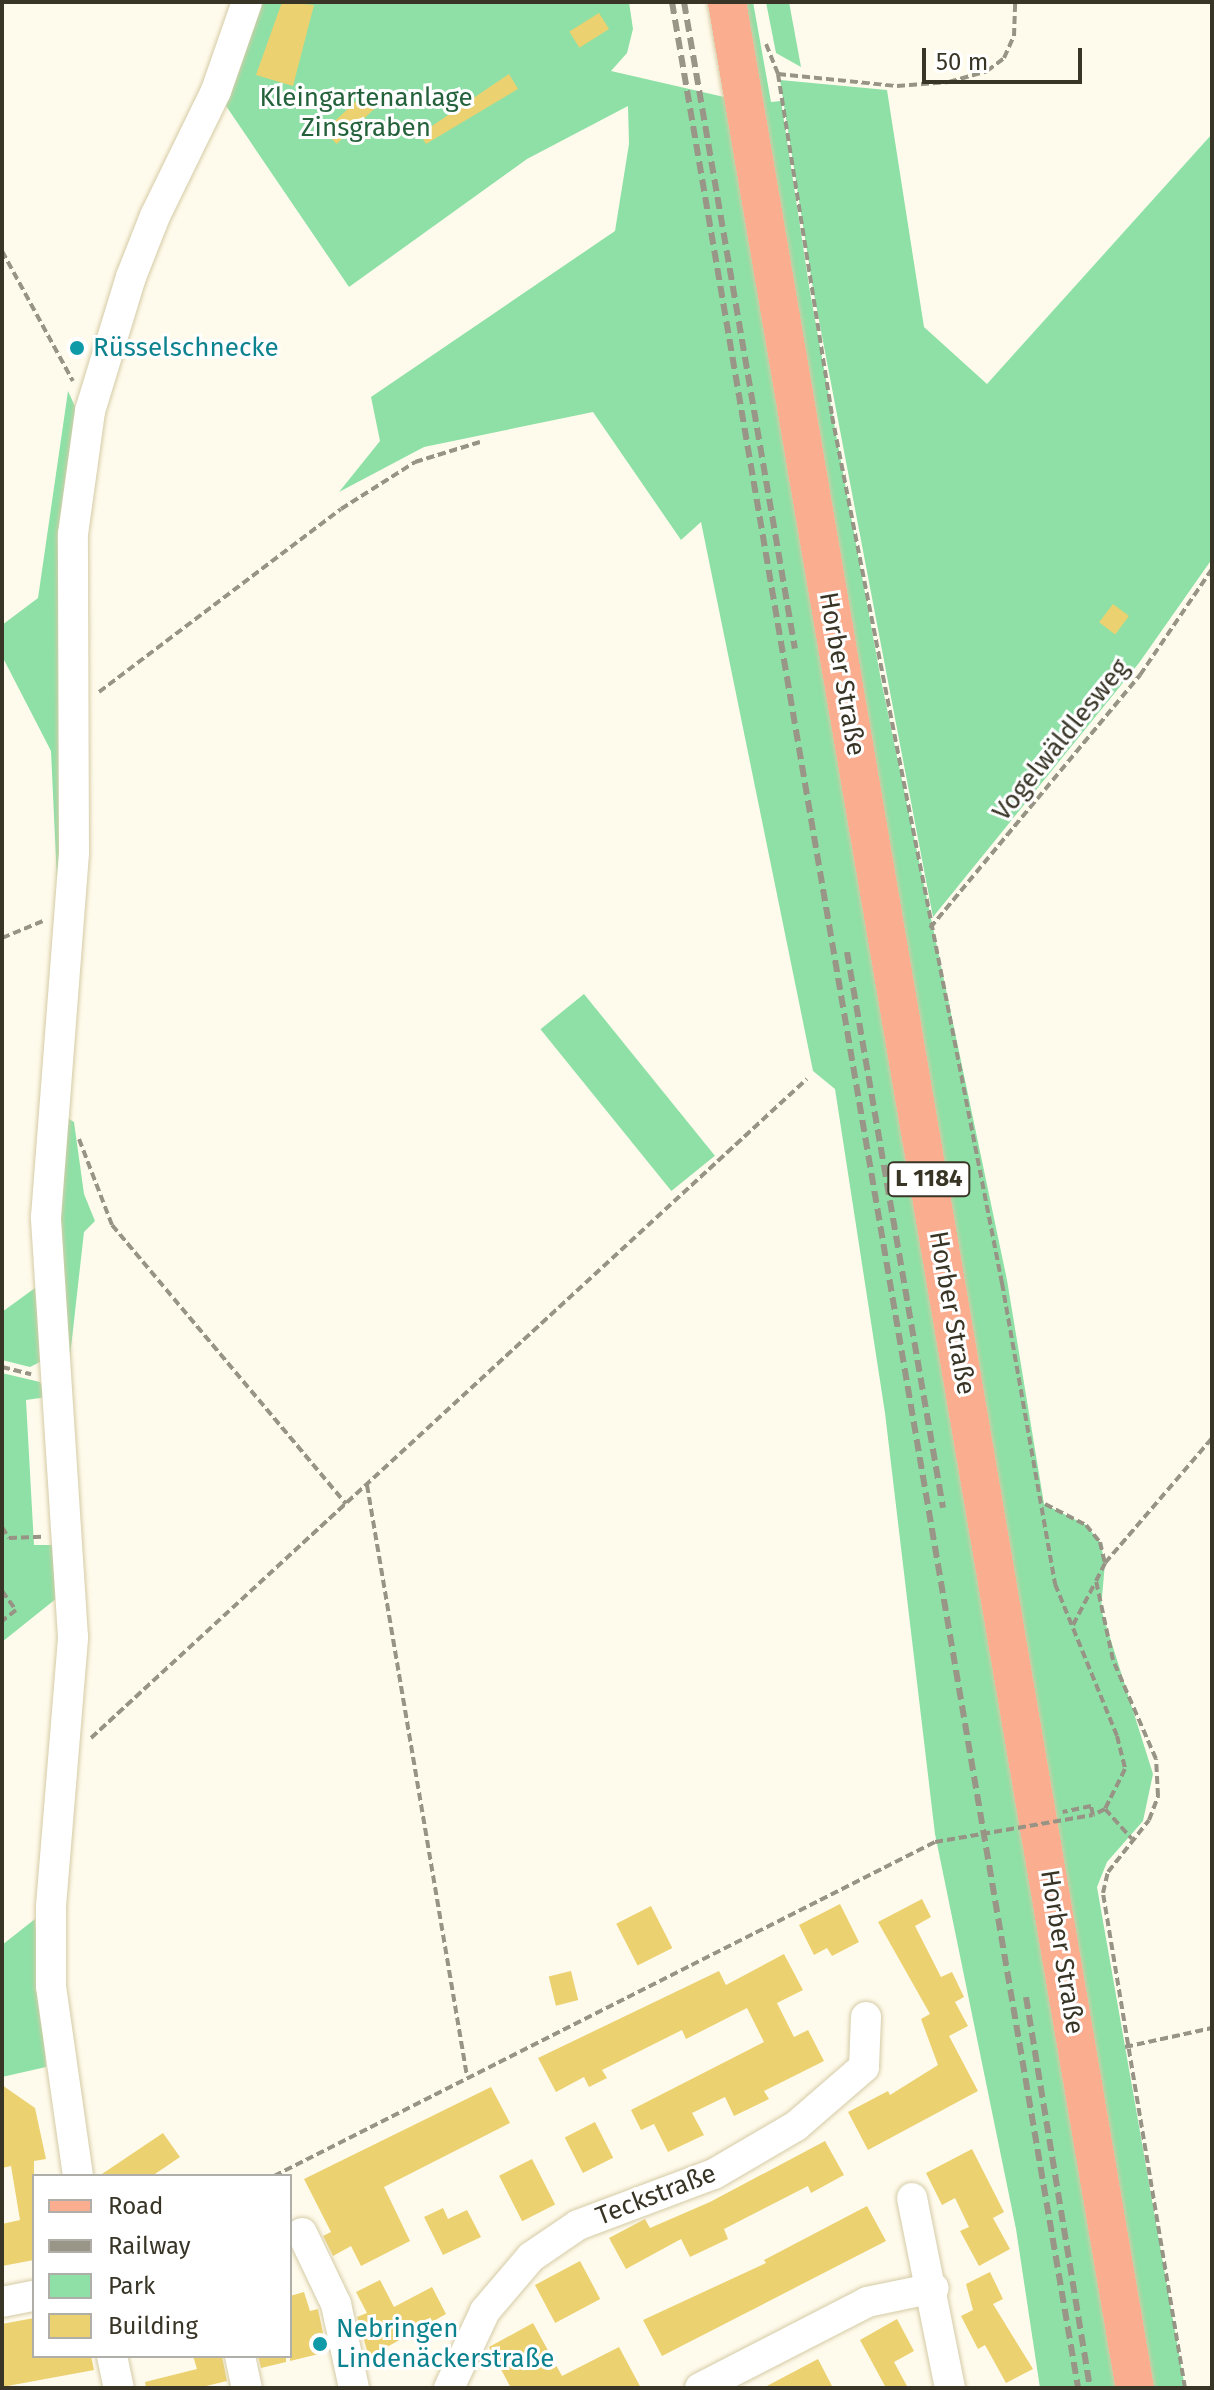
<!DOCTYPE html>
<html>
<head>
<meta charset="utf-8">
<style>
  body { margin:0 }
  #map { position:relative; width:1214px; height:2390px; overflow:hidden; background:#fffbec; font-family:"Fira Sans",sans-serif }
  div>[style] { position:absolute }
  .green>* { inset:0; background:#8ee0a6; transform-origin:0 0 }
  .building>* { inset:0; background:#ecd170; transform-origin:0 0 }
  .path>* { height:4px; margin-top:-2px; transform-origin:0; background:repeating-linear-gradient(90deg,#979385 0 8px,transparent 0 12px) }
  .roads { filter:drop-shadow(0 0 2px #d5cba6) drop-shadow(0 0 2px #d5cba6) }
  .minor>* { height:30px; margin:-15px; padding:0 15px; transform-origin:15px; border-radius:15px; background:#fff }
  .major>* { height:38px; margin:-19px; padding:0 19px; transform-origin:19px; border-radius:19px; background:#fbad90 }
  .rail>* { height:6px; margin-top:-3px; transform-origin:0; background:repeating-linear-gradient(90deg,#999587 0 12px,transparent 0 18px) }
  .path-bridge>* { height:4px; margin-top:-2px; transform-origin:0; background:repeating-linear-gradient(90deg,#979385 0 8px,transparent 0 12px) }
  .dots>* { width:22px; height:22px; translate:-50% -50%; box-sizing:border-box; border:4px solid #fff; border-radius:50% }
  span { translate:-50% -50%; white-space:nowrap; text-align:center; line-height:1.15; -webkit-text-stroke:6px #fff; paint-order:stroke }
  .shield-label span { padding:2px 6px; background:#fff; border:2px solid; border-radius:6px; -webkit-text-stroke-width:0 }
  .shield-label { font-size:24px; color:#383426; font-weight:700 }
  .park-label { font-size:26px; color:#24623b }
  .culture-label { font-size:26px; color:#0d838f }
  .left { translate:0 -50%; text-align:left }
  .street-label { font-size:26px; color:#383426 }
  .frame { position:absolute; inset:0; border:4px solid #383426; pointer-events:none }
  .legend { position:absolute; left:32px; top:2174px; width:260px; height:184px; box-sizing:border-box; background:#fff; border:2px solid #afaea8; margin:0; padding:10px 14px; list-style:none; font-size:24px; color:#383426 }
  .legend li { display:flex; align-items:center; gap:16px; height:40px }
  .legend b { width:40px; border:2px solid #afaea8 }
  .scale { position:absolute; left:922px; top:48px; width:160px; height:36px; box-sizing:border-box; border:4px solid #383426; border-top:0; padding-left:10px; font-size:24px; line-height:28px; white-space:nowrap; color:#383426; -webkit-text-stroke:6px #fff; paint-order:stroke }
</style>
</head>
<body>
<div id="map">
  <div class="green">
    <i style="clip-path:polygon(261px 2px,629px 2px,633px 29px,627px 53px,611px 71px,759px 105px,741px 2px,753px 2px,771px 102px,781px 101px,810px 292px,881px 680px,1007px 1280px,1044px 1504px,1086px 1525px,1100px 1542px,1105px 1563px,1101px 1609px,1153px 1774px,1143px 1821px,1107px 1862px,1097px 1887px,1185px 2388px,1040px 2388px,1016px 2229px,935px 1834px,885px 1413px,835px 1089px,813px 1071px,701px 522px,681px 540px,593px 412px,424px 447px,339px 492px,380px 441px,371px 397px,615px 231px,629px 144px,628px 106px,527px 159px,349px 287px,224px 103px)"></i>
    <i style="clip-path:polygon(766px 2px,789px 2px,801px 67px,776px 53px)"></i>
    <i style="clip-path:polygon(780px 80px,887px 90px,924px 327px,987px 384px,1212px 134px,1212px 559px,1139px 663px,933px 917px,813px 289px)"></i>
    <i style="clip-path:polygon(68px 391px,82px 422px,58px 902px,51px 751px,2px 656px,2px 625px,38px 598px)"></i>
    <i style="left:584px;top:994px;width:208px;height:56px;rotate:51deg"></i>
    <i style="clip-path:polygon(64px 1116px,74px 1122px,84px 1194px,95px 1221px,84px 1232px,67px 1383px,55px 1207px)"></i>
    <i style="clip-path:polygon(35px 1288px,44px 1360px,30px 1367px,2px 1360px,2px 1312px)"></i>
    <i style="clip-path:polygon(2px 1373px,40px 1382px,47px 1397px,26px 1400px,34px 1545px,56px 1545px,57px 1598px,2px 1642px)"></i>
    <i style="clip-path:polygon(35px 1919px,46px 2067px,2px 2077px,2px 1945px)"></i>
  </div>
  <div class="building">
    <i style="clip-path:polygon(282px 2px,314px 5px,293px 86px,256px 75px)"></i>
    <i style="left:599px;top:13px;width:19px;height:35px;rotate:58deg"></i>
    <i style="clip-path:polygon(509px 74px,518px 89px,426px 144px,420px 134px)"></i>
    <i style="left:366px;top:92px;width:18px;height:57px;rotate:47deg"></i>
    <i style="left:1113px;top:604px;width:20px;height:23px;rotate:37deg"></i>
    <i style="clip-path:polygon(922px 1899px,931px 1917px,915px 1926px,941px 1977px,952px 1972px,964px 1997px,955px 2002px,968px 2026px,949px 2036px,978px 2091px,868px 2150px,848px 2112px,888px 2091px,890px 2095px,938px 2065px,921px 2019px,930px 2014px,878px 1922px)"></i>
    <i style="clip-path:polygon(840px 1904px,859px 1942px,832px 1956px,827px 1948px,814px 1955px,799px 1925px)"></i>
    <i style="left:651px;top:1906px;width:47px;height:39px;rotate:63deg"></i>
    <i style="clip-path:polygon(784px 1954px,803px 1990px,777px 2003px,794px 2037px,808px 2030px,824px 2061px,764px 2091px,769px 2099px,734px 2116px,725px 2097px,692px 2113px,704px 2135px,668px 2152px,654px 2124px,641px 2130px,631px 2110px,764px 2042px,747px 2008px,686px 2039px,682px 2030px,602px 2070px,607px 2078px,589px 2087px,584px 2077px,556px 2092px,538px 2058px,719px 1971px,726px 1985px)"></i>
    <i style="left:571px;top:1971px;width:30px;height:23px;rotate:76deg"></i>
    <i style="clip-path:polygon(2px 2085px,35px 2108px,46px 2159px,34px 2161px,34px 2260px,2px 2266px,2px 2224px,20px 2220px,11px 2166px,2px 2168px)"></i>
    <i style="clip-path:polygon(491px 2087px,510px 2123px,384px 2187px,410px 2241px,361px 2266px,351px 2246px,333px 2256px,323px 2236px,331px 2232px,304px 2179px)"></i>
    <i style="left:595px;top:2122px;width:40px;height:34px;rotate:63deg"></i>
    <i style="clip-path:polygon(163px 2133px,180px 2157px,152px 2176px,99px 2176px)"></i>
    <i style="clip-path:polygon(825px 2141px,844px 2175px,811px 2193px,808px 2186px,724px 2229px,728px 2239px,690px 2257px,681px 2239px,626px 2269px,609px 2238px,645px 2219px,650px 2228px,710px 2202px)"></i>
    <i style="clip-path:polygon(972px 2149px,1004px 2212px,993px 2218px,1010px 2249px,979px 2266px,960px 2231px,969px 2227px,955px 2198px,942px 2205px,926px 2173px)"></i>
    <i style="left:532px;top:2159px;width:51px;height:37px;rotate:63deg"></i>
    <i style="clip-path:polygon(867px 2206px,886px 2241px,662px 2356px,643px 2320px,766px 2263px,764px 2260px)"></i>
    <i style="clip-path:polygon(443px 2208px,448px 2219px,467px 2210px,481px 2237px,443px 2255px,424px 2217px)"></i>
    <i style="left:580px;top:2261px;width:43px;height:51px;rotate:62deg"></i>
    <i style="clip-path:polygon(990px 2272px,1003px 2299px,993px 2304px,1033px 2369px,1006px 2383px,985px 2345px,978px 2349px,961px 2316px,973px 2310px,966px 2284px)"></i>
    <i style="clip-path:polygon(380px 2280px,394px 2307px,432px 2287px,446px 2314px,369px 2357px,357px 2317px,367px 2313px,356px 2292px)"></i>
    <i style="clip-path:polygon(304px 2292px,310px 2311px,318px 2309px,327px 2352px,290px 2361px,290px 2296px)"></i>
    <i style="clip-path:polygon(34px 2318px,34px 2356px,91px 2356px,94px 2370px,2px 2387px,2px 2324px)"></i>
    <i style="clip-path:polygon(897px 2319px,914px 2351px,894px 2362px,908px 2388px,886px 2388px,860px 2340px)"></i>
    <i style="clip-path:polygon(533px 2323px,562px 2376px,619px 2347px,641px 2388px,511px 2388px,489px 2347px)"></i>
    <i style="clip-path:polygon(193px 2356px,222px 2356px,227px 2381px,198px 2388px,146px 2388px,145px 2382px,197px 2369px)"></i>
    <i style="clip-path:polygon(258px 2356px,286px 2356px,286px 2362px,261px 2368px)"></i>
    <i style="clip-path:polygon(818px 2359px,833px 2388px,763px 2388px)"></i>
  </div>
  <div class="path">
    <i style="left:766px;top:44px;width:32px;rotate:68deg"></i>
    <i style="left:778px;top:74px;width:346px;rotate:81deg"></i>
    <i style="left:832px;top:416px;width:884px;rotate:78.91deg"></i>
    <i style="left:1002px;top:1283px;width:306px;rotate:80deg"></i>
    <i style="left:1055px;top:1584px;width:164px;rotate:67.8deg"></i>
    <i style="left:1117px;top:1736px;width:34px;rotate:76deg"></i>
    <i style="left:1125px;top:1769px;width:45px;rotate:116.6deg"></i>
    <i style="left:1105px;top:1809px;width:13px;rotate:153deg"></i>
    <i style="left:1093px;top:1815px;width:9px;rotate:-103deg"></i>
    <i style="left:1091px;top:1806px;width:29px;rotate:168deg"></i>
    <i style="left:778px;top:74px;width:120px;rotate:5.8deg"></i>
    <i style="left:897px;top:86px;width:52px;rotate:-4.4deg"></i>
    <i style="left:949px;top:82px;width:40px;rotate:-16deg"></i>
    <i style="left:987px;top:71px;width:21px;rotate:-37deg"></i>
    <i style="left:1004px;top:58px;width:24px;rotate:-66deg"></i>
    <i style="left:1014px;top:36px;width:34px;rotate:-88deg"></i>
    <i style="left:2px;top:251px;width:148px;rotate:61.4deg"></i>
    <i style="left:99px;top:692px;width:303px;rotate:-37.1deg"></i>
    <i style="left:341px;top:509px;width:88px;rotate:-32.4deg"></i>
    <i style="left:415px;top:462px;width:68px;rotate:-17.1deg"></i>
    <i style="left:930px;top:928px;width:329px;rotate:-50.3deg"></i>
    <i style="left:1140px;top:675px;width:128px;rotate:-55.8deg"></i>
    <i style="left:2px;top:938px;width:44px;rotate:-22.5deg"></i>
    <i style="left:79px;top:1139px;width:92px;rotate:69deg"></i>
    <i style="left:112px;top:1225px;width:364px;rotate:50deg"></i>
    <i style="left:2px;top:1367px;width:30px;rotate:14deg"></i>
    <i style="left:367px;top:1485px;width:599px;rotate:80.4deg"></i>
    <i style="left:1045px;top:1504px;width:46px;rotate:27.1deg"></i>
    <i style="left:1086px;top:1525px;width:22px;rotate:51deg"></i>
    <i style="left:1100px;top:1542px;width:22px;rotate:77deg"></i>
    <i style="left:2px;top:1527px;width:13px;rotate:58deg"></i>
    <i style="left:9px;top:1538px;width:33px;rotate:-2deg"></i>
    <i style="left:2px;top:1591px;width:24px;rotate:54deg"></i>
    <i style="left:16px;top:1610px;width:18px;rotate:142deg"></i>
    <i style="left:1073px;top:1625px;width:47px;rotate:-62.4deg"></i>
    <i style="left:91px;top:1738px;width:973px;rotate:-42.63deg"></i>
    <i style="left:1105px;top:1809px;width:40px;rotate:48deg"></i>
    <i style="left:1125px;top:2047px;width:89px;rotate:-12.3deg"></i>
    <i style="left:274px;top:2176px;width:741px;rotate:-26.81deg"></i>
    <i style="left:1185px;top:2388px;width:502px;rotate:-99.41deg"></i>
    <i style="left:1103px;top:1893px;width:22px;rotate:-77deg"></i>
    <i style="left:1108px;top:1872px;width:66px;rotate:-51.7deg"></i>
    <i style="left:1149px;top:1820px;width:26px;rotate:-69deg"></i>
    <i style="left:1158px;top:1796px;width:37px;rotate:-93deg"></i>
    <i style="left:1156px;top:1759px;width:108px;rotate:-113.5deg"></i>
    <i style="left:1113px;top:1660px;width:81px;rotate:-102.1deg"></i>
    <i style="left:1096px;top:1581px;width:20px;rotate:-63deg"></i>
    <i style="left:1105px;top:1563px;width:165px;rotate:-49.4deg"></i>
  </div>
  <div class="roads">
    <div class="minor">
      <i style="left:78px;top:2176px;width:192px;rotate:-98.1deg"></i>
      <i style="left:51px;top:1986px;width:80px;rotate:-90deg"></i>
      <i style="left:51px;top:1906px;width:270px;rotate:-85.3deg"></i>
      <i style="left:73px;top:1637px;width:421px;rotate:-93.7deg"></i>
      <i style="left:46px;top:1217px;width:365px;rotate:-85.6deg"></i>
      <i style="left:74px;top:853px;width:319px;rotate:-90.2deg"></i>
      <i style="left:73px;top:534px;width:124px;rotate:-82.1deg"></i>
      <i style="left:90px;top:411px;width:140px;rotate:-73deg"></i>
      <i style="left:131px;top:277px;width:66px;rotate:-68.5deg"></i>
      <i style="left:155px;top:216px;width:139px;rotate:-64deg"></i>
      <i style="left:216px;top:91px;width:94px;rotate:-70.8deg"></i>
      <i style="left:912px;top:2198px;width:194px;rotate:78.7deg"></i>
      <i style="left:302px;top:2233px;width:79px;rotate:64.4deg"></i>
      <i style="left:336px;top:2304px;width:86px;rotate:77.9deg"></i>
      <i style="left:2px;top:2302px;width:33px;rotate:-11deg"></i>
      <i style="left:112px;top:2356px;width:33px;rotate:78deg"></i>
      <i style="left:240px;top:2356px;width:33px;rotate:78deg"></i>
      <i style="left:449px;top:2388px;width:85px;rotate:-64.9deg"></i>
      <i style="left:485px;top:2311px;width:71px;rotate:-49.6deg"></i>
      <i style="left:531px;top:2257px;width:57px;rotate:-34.2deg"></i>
      <i style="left:578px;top:2225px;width:145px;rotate:-20.6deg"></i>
      <i style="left:714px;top:2174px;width:95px;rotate:-30.3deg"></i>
      <i style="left:796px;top:2126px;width:90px;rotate:-40.9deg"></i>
      <i style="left:864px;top:2067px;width:50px;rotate:-87.7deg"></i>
      <i style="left:700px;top:2388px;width:188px;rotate:-27.2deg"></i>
      <i style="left:867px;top:2302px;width:68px;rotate:-11.8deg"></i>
    </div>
    <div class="major">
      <i style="left:727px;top:2px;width:2421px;rotate:80.3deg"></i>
    </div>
  </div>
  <div class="rail">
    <i style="left:672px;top:2px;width:2420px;rotate:80.34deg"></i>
    <i style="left:684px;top:2px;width:656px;rotate:80.27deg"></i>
    <i style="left:847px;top:952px;width:564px;rotate:80.2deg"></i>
    <i style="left:1026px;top:1997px;width:396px;rotate:80.7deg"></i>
  </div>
  <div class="path-bridge">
    <i style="left:935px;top:1842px;width:160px;rotate:-9.7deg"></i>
  </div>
  <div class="dots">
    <i style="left:77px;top:348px;background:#0f9aa8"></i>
    <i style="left:320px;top:2344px;background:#0f9aa8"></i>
  </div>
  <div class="shield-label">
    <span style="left:929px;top:1179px">L 1184</span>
  </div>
  <div class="park-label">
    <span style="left:366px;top:113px">Kleingartenanlage<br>Zinsgraben</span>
  </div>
  <div class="culture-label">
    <span class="left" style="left:93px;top:348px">Rüsselschnecke</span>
    <span class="left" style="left:336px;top:2344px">Nebringen<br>Lindenäckerstraße</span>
  </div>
  <div class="street-label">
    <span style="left:842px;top:674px;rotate:80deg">Horber Straße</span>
    <span style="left:1061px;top:740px;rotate:-51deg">Vogelwäldlesweg</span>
    <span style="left:952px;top:1313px;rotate:80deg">Horber Straße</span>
    <span style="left:1062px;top:1952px;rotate:81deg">Horber Straße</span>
    <span style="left:656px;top:2195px;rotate:-21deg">Teckstraße</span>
  </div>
  <div class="frame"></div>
  <ul class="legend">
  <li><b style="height:10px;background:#fbad90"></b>Road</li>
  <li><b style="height:10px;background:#999587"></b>Railway</li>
  <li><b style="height:22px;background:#8ee0a6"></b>Park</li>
  <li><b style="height:22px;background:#ecd170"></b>Building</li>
  </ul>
  <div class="scale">50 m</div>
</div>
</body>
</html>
